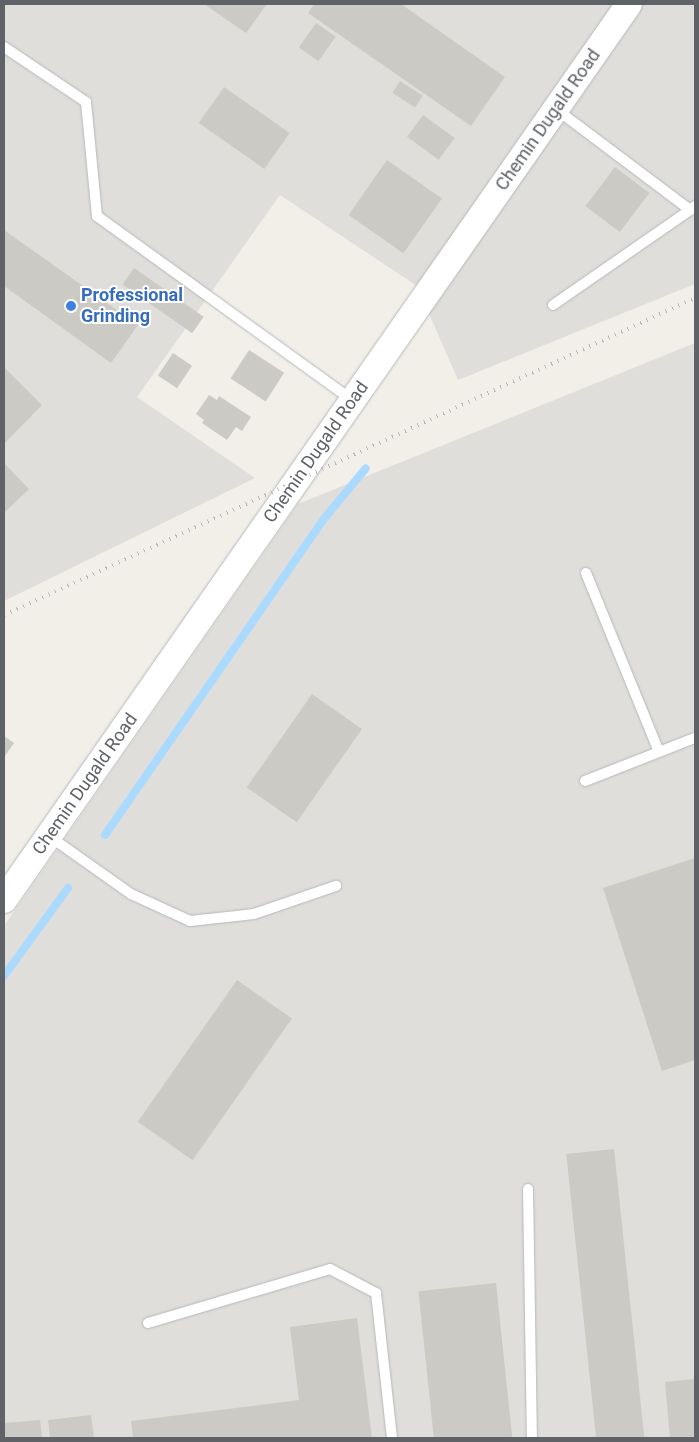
<!DOCTYPE html>
<html>
<head>
<meta charset="utf-8">
<style>
  body { margin:0 }
  #map { position:relative; width:699px; height:1442px; overflow:hidden; background:#f1efe8; font-family:Roboto,sans-serif }
  div>[style] { position:absolute }
  .industrial>* { inset:0; background:#e0deda }
  .stream>* { height:8px; margin:-4px; padding:0 4px; transform-origin:4px; border-radius:4px; background:#aadaff }
  .building>* { inset:0; background:#cccac5; transform-origin:0 0 }
  .roads { filter:drop-shadow(0 0 1px #b5b8bc) drop-shadow(0 0 1px #b5b8bc) }
  .service>* { height:10px; margin:-5px; padding:0 5px; transform-origin:5px; border-radius:5px; background:#fff }
  .tertiary>* { height:26px; margin:-13px; padding:0 13px; transform-origin:13px; border-radius:13px; background:#fff }
  .rail>* { height:4px; margin-top:-2px; transform-origin:0; background:repeating-linear-gradient(90deg,#b6b7b8 0 1px,transparent 0 7px) }
  .dots>* { width:14px; height:14px; translate:-50% -50%; box-sizing:border-box; border:2px solid #fff; border-radius:50% }
  span { translate:-50% -50%; white-space:nowrap; text-align:center; line-height:1.15; -webkit-text-stroke:4px #fff; paint-order:stroke }
  .street-label { font-size:18px; color:#5f6368 }
  .shop-label { font-size:18px; color:#366cbe; font-weight:700 }
  .left { translate:0 -50%; text-align:left }
  .frame { position:absolute; inset:0; border:5px solid #5f6368; pointer-events:none }
</style>
</head>
<body>
<div id="map">
  <div class="industrial">
    <i style="clip-path:polygon(4px 4px,695px 4px,695px 284px,458px 380px,417px 286px,280px 195px,137px 397px,255px 478px,4px 601px)"></i>
    <i style="clip-path:polygon(695px 343px,695px 1438px,4px 1438px,4px 926px,298px 504px)"></i>
  </div>
  <div class="stream">
    <i style="left:105px;top:835px;width:383px;rotate:-55.3deg"></i>
    <i style="left:323px;top:520px;width:67px;rotate:-50.4deg"></i>
    <i style="left:4px;top:976px;width:109px;rotate:-54deg"></i>
  </div>
  <div class="building">
    <i style="clip-path:polygon(204px 4px,267px 4px,246px 33px)"></i>
    <i style="clip-path:polygon(314px 4px,401px 4px,505px 77px,471px 126px,308px 13px)"></i>
    <i style="left:316px;top:23px;width:24px;height:30px;rotate:35deg"></i>
    <i style="left:400px;top:81px;width:27px;height:14px;rotate:33deg"></i>
    <i style="left:224px;top:87px;width:80px;height:44px;rotate:35deg"></i>
    <i style="left:423px;top:115px;width:39px;height:27px;rotate:36deg"></i>
    <i style="left:387px;top:160px;width:67px;height:67px;rotate:35deg"></i>
    <i style="left:615px;top:167px;width:43px;height:49px;rotate:37deg"></i>
    <i style="clip-path:polygon(4px 230px,138px 325px,111px 363px,4px 286px)"></i>
    <i style="left:134px;top:268px;width:85px;height:20px;rotate:35deg"></i>
    <i style="left:249px;top:350px;width:42px;height:34px;rotate:33deg"></i>
    <i style="left:173px;top:353px;width:23px;height:27px;rotate:34deg"></i>
    <i style="clip-path:polygon(4px 367px,42px 405px,4px 444px)"></i>
    <i style="clip-path:polygon(209px 395px,217px 400px,219px 396px,251px 417px,242px 431px,236px 427px,227px 440px,202px 423px,204px 420px,196px 414px)"></i>
    <i style="clip-path:polygon(4px 463px,29px 489px,4px 513px)"></i>
    <i style="left:312px;top:694px;width:61px;height:114px;rotate:35deg"></i>
    <i style="clip-path:polygon(4px 736px,14px 743px,5px 756px,4px 755px)"></i>
    <i style="clip-path:polygon(695px 858px,695px 1060px,662px 1071px,603px 888px)"></i>
    <i style="left:237px;top:980px;width:67px;height:173px;rotate:35deg"></i>
    <i style="left:614px;top:1149px;width:291px;height:48px;rotate:84deg"></i>
    <i style="left:496px;top:1283px;width:156px;height:78px;rotate:84deg"></i>
    <i style="clip-path:polygon(357px 1318px,372px 1438px,133px 1438px,131px 1421px,299px 1400px,290px 1327px)"></i>
    <i style="clip-path:polygon(695px 1379px,695px 1438px,670px 1438px,665px 1382px)"></i>
    <i style="clip-path:polygon(91px 1415px,94px 1438px,50px 1438px,48px 1420px)"></i>
    <i style="clip-path:polygon(40px 1420px,42px 1438px,4px 1438px,4px 1423px)"></i>
  </div>
  <div class="roads">
    <div class="service">
      <i style="left:4px;top:47px;width:99px;rotate:33.9deg"></i>
      <i style="left:86px;top:102px;width:115px;rotate:84.5deg"></i>
      <i style="left:97px;top:216px;width:314px;rotate:35.8deg"></i>
      <i style="left:556px;top:109px;width:168px;rotate:37deg"></i>
      <i style="left:690px;top:210px;width:6px;rotate:-39deg"></i>
      <i style="left:553px;top:305px;width:167px;rotate:-34.7deg"></i>
      <i style="left:586px;top:573px;width:193px;rotate:67.8deg"></i>
      <i style="left:585px;top:781px;width:118px;rotate:-21.4deg"></i>
      <i style="left:49px;top:836px;width:100px;rotate:35.3deg"></i>
      <i style="left:131px;top:894px;width:65px;rotate:24.6deg"></i>
      <i style="left:190px;top:921px;width:64px;rotate:-6.2deg"></i>
      <i style="left:254px;top:914px;width:87px;rotate:-18.9deg"></i>
      <i style="left:528px;top:1189px;width:249px;rotate:89.1deg"></i>
      <i style="left:148px;top:1323px;width:190px;rotate:-16.5deg"></i>
      <i style="left:330px;top:1269px;width:52px;rotate:27.6deg"></i>
      <i style="left:376px;top:1293px;width:146px;rotate:83.7deg"></i>
    </div>
    <div class="tertiary">
      <i style="left:4px;top:900px;width:1092px;rotate:-55.1deg"></i>
    </div>
  </div>
  <div class="rail">
    <i style="left:4px;top:615px;width:760px;rotate:-24.64deg"></i>
  </div>
  <div class="dots">
    <i style="left:71px;top:306px;background:#3f7fe0"></i>
  </div>
  <div class="street-label">
    <span style="left:548px;top:120px;rotate:-55deg">Chemin Dugald Road</span>
    <span style="left:316px;top:452px;rotate:-55deg">Chemin Dugald Road</span>
    <span style="left:85px;top:784px;rotate:-55deg">Chemin Dugald Road</span>
  </div>
  <div class="shop-label">
    <span class="left" style="left:81px;top:306px">Professional<br>Grinding</span>
  </div>
  <div class="frame"></div>
</div>
</body>
</html>
